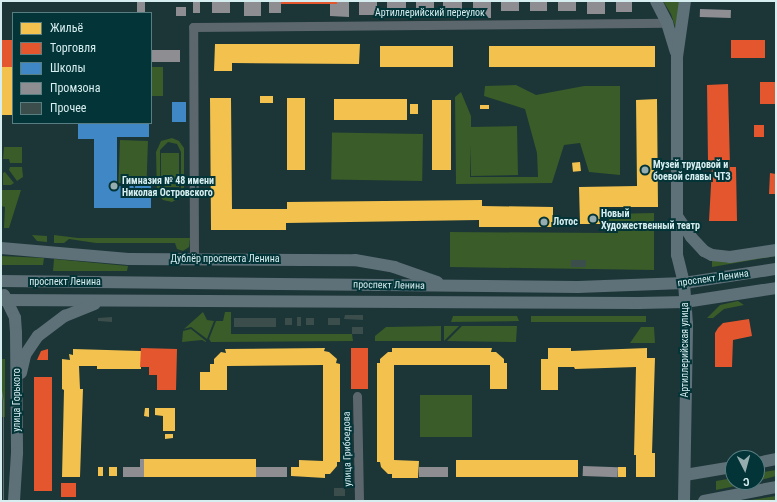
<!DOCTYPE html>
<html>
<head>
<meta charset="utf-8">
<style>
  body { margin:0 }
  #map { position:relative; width:777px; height:502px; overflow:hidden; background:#1c3537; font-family:"Roboto Condensed",sans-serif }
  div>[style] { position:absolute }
  .green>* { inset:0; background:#395c28; transform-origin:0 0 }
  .homes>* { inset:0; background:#f2c14e; transform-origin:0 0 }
  .shops>* { inset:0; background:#e4572e; transform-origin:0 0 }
  .schools>* { inset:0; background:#3f88c5; transform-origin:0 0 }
  .industry>* { inset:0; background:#8d8d92; transform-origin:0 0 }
  .building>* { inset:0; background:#3b4e4c; transform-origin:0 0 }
  .minor>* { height:9px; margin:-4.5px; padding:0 4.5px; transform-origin:4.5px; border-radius:4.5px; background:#5c676d }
  .major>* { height:12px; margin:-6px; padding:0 6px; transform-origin:6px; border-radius:6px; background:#5e7078 }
  .tram>* { height:1px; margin:-0.5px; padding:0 0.5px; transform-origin:0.5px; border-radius:0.5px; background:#606f72 }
  .dots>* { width:11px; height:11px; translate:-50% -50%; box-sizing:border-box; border:2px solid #033438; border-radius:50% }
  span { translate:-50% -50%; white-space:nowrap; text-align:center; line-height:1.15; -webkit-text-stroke:4px #033438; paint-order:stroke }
  .street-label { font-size:10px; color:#d7eef0 }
  .poi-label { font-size:10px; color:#d7eef0; font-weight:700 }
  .left { translate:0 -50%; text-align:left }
  .frame { position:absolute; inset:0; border:2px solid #d7eef0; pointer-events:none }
  .legend { position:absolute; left:12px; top:12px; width:140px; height:112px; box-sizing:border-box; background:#033438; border:1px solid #587e82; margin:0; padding:5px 7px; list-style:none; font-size:12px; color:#d7eef0 }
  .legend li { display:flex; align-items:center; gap:8px; height:20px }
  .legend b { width:20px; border:1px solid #587e82 }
  .north { position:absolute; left:725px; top:450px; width:40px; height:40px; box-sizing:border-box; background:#033438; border:1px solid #587e82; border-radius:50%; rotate:174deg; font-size:11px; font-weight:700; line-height:16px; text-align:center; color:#d7eef0 }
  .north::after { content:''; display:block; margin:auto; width:14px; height:18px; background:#96adaf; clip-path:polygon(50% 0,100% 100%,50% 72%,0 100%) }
</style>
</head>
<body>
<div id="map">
  <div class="green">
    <i style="clip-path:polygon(663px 1px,680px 1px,676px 29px,671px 14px)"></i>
    <i style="left:151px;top:67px;width:12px;height:29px"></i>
    <i style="clip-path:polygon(516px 85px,536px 95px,584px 86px,620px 86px,620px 175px,589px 172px,580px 143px,564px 145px,552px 183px,456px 184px,455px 97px,461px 92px,471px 116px,471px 127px,517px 126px,518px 175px,471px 176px,471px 145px,470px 177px,538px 177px,537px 153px,525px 109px,484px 96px,485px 86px)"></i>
    <i style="left:423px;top:134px;width:47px;height:91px;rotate:91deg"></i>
    <i style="clip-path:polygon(evenodd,172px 138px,179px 141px,184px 148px,184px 189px,181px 197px,172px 202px,163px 200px,157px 193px,156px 152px,161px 141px,172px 138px,168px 142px,177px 144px,181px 152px,181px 190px,177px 196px,171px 198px,163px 196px,160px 188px,160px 150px,168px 142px)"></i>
    <i style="left:120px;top:140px;width:28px;height:43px;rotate:2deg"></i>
    <i style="clip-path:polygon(4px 147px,22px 147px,22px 163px,10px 163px,9px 159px,3px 159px)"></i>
    <i style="left:161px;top:153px;width:18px;height:34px"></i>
    <i style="clip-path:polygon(10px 167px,22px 167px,23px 177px,17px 181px,9px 170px)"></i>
    <i style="clip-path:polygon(5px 172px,14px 183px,11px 185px,3px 185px,3px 173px)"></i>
    <i style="clip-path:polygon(1px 190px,21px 190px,9px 228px,4px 228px,5px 207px,1px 206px)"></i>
    <i style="clip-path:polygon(654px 213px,654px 270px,450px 267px,450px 232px,608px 233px,608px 214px)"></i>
    <i style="clip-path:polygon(32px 235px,47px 236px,47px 242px,37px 241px)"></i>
    <i style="clip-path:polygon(54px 235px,78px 238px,190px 238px,189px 247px,183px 251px,177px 249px,175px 243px,96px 243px,69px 239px,64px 243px,54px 243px)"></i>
    <i style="clip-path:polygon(776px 255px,776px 256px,712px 267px,712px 259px)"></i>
    <i style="clip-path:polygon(1px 256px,44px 258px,43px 265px,1px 265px)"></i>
    <i style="clip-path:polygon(54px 259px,128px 266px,127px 271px,53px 271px)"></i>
    <i style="clip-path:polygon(738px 301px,744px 305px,724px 309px,713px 318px,707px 318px,720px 305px)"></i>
    <i style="clip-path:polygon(203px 312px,207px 320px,214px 321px,207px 339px,191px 327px,184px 329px)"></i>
    <i style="clip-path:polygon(225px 312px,231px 312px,231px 334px,352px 334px,353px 341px,211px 342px,209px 339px,216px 321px,223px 321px)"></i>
    <i style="clip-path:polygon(453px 316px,517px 316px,519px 321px,451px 322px)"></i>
    <i style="left:531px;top:316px;width:115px;height:6px"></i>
    <i style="clip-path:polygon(441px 326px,441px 341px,375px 341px,375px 336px,386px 327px)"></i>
    <i style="clip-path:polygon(444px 326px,459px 326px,444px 341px)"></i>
    <i style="clip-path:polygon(462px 326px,517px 326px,516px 342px,447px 341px)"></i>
    <i style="clip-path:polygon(641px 327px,654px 327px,655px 343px,630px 343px)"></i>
    <i style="clip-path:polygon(191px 329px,206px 341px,206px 342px,202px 340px,182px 342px,183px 331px)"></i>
    <i style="left:5px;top:359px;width:58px;height:6px;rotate:90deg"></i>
    <i style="left:420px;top:395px;width:52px;height:42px"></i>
    <i style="clip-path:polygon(776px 470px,776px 476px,757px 481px,757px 473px)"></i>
    <i style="clip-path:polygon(733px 478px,733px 482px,755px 482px,716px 490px,716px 481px)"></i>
    <i style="clip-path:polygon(776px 496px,776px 501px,744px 501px)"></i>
  </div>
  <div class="homes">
    <i style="clip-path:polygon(215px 44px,360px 44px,359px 64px,232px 63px,232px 71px,214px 71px)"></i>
    <i style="left:453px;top:46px;width:21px;height:73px;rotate:90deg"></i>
    <i style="left:489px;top:46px;width:166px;height:21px"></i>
    <i style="left:1px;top:67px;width:12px;height:48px"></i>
    <i style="left:260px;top:96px;width:13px;height:7px"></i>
    <i style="clip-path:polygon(210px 98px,231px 98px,232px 209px,287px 209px,287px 202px,482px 200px,482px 206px,553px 207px,553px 227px,479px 227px,479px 220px,286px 223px,286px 230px,211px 230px)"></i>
    <i style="left:287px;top:98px;width:18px;height:72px"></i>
    <i style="left:407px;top:99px;width:21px;height:73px;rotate:90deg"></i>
    <i style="clip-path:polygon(657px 99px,658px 207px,605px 207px,605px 224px,580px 224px,579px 187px,637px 186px,636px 100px)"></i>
    <i style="left:432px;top:100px;width:19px;height:70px"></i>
    <i style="left:410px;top:104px;width:8px;height:10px"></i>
    <i style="left:489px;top:105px;width:4px;height:9px;rotate:90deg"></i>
    <i style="left:580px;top:162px;width:9px;height:8px;rotate:84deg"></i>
    <i style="clip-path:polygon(325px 348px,324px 351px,329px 352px,337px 359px,336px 363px,340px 364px,340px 462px,337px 462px,337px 466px,330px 474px,325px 474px,325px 478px,291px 476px,291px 467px,299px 467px,299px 460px,323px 461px,323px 365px,227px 366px,227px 390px,200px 390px,200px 372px,210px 372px,210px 364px,214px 364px,214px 359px,221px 352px,226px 353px,225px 349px)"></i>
    <i style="clip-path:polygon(392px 348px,492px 348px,491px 352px,496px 352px,504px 359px,504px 363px,507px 363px,507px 389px,490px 389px,490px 365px,394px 365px,394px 460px,419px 461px,418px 478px,392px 478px,392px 474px,388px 474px,381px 467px,380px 462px,377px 462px,377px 363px,380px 363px,380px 359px,388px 352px,392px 352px)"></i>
    <i style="clip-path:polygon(548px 348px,571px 348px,571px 351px,647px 348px,647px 358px,655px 358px,652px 453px,655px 453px,655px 477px,636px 477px,636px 455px,634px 455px,636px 367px,575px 369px,574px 367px,558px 367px,558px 390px,541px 390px,541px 359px,548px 359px)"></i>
    <i style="clip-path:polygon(73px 349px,141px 351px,141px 369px,97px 369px,97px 366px,79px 366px,80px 389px,83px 389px,80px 477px,62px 477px,64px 390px,62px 389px,62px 359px,70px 360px,69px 354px,73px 355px)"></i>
    <i style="clip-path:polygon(145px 408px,149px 408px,149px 417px,144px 416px)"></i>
    <i style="clip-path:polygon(155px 408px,175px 408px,175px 431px,163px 431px,163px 416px,155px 415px)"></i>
    <i style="clip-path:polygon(165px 434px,173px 434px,173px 438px,165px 439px)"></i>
    <i style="left:144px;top:459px;width:112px;height:18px"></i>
    <i style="left:456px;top:460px;width:122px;height:17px"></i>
    <i style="left:98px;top:467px;width:5px;height:9px"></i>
    <i style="left:109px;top:467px;width:8px;height:9px"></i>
    <i style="left:618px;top:467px;width:8px;height:10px"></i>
  </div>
  <div class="shops">
    <i style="left:281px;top:1px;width:56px;height:3px"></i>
    <i style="left:1px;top:40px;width:12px;height:27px"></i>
    <i style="left:765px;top:40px;width:18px;height:34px;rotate:90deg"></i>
    <i style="left:760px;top:82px;width:16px;height:22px"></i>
    <i style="clip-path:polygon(728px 84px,730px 167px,736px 167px,737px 221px,709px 221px,712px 167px,714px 167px,714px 162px,708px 162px,707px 85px)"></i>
    <i style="left:754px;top:125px;width:10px;height:12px"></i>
    <i style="clip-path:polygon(770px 173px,776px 174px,776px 194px,769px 194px)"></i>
    <i style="clip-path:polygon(749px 319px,752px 336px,733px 340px,732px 367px,715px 367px,715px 333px,718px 328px,723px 323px)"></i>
    <i style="clip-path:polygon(141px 348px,177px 349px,176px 390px,157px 390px,157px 375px,149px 375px,149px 367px,140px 367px)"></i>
    <i style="left:351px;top:348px;width:17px;height:41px"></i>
    <i style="clip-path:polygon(48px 349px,48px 360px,37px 360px,41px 351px)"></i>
    <i style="left:34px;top:377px;width:18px;height:114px"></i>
    <i style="left:61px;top:483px;width:15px;height:14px"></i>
  </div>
  <div class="schools">
    <i style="left:172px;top:102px;width:14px;height:20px"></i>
    <i style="clip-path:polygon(78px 123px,149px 123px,149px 137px,117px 137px,117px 186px,151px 186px,151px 208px,94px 208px,94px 139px,78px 139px)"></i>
  </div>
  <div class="industry">
    <i style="left:137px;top:1px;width:8px;height:12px"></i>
    <i style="left:193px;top:1px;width:7px;height:12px"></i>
    <i style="left:212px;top:1px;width:18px;height:12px"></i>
    <i style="left:244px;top:1px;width:17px;height:15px"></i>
    <i style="left:269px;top:1px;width:12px;height:12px"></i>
    <i style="clip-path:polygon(337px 1px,349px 1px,349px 17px,330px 16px,330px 4px,337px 4px)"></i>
    <i style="left:359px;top:1px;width:18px;height:14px"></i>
    <i style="left:387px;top:1px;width:19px;height:16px"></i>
    <i style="left:416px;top:1px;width:18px;height:15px"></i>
    <i style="left:443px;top:1px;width:19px;height:16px"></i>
    <i style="left:473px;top:1px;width:18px;height:17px"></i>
    <i style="left:501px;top:1px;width:18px;height:10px"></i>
    <i style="left:530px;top:1px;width:17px;height:10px"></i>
    <i style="left:558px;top:1px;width:18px;height:10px"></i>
    <i style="left:587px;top:1px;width:18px;height:13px"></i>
    <i style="left:616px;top:1px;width:16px;height:11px"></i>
    <i style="left:176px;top:7px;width:10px;height:9px"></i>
    <i style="left:700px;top:9px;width:31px;height:8px;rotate:2deg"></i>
    <i style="left:180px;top:50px;width:12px;height:29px;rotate:90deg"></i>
    <i style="clip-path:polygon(140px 459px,144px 459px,144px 477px,123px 477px,123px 467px,140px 467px)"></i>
    <i style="left:583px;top:466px;width:35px;height:10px;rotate:2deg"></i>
    <i style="left:256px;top:467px;width:31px;height:10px"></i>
    <i style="left:419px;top:467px;width:29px;height:10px"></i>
  </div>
  <div class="building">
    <i style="left:571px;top:260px;width:15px;height:7px"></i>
    <i style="clip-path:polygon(345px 315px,363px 315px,363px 320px,344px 319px)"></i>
    <i style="clip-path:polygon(112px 317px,112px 322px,98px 321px,98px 318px)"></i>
    <i style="left:297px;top:317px;width:4px;height:9px"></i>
    <i style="left:234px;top:318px;width:42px;height:9px"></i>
    <i style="left:285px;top:318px;width:7px;height:7px"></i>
    <i style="left:306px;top:318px;width:8px;height:7px"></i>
    <i style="left:328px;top:318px;width:12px;height:7px"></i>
    <i style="left:352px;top:327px;width:11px;height:7px"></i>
    <i style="left:334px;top:488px;width:11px;height:8px"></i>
  </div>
  <div class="minor">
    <i style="left:194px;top:259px;width:232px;rotate:-90.2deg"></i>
    <i style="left:193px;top:27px;width:474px;rotate:-0.5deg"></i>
    <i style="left:357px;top:396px;width:105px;rotate:88.9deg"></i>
  </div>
  <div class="major">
    <i style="left:656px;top:1px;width:25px;rotate:63deg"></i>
    <i style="left:667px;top:23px;width:30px;rotate:73deg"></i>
    <i style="left:677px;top:216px;width:25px;rotate:56deg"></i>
    <i style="left:691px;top:237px;width:19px;rotate:47deg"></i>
    <i style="left:704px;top:251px;width:9px;rotate:27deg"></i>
    <i style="left:712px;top:255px;width:18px;rotate:6deg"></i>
    <i style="left:730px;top:257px;width:47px;rotate:-8.7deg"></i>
    <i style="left:1px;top:248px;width:128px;rotate:4.9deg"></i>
    <i style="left:129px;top:259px;width:226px;rotate:0.3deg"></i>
    <i style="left:355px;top:260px;width:40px;rotate:10deg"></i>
    <i style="left:394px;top:267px;width:46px;rotate:19.2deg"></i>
    <i style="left:1px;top:281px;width:577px;rotate:0.6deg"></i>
    <i style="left:578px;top:287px;width:106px;rotate:-2.2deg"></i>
    <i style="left:684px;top:283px;width:93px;rotate:-8.7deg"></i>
    <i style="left:4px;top:295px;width:25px;rotate:64deg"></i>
    <i style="left:15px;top:318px;width:15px;rotate:86deg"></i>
    <i style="left:16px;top:333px;width:120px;rotate:89.5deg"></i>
    <i style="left:17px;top:453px;width:48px;rotate:93.6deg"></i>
    <i style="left:1px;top:300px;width:638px;rotate:0.27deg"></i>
    <i style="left:639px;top:303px;width:46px;rotate:-1.2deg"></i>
    <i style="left:685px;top:302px;width:92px;rotate:-8.7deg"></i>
    <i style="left:21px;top:373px;width:18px;rotate:-77deg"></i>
    <i style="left:25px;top:355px;width:23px;rotate:-56deg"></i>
    <i style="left:38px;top:336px;width:34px;rotate:-37deg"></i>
    <i style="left:65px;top:316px;width:32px;rotate:-22deg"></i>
    <i style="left:757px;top:463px;width:19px;rotate:-12deg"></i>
    <i style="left:685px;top:475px;width:49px;rotate:-9.5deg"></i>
    <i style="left:684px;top:501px;width:177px;rotate:-89deg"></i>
    <i style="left:687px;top:324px;width:41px;rotate:-94.2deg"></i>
    <i style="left:684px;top:283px;width:29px;rotate:-104deg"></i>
    <i style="left:677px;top:255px;width:198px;rotate:-90deg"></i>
    <i style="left:677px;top:57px;width:57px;rotate:-81.9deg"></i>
    <i style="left:704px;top:501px;width:73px;rotate:-11deg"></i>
  </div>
  <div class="tram">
    <i style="left:1px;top:390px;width:10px;rotate:79deg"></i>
    <i style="left:3px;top:400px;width:101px;rotate:90deg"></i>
  </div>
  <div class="dots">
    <i style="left:645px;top:170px;background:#96adaf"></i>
    <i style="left:114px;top:186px;background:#96adaf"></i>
    <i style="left:593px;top:219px;background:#96adaf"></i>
    <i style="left:544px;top:222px;background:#96adaf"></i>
  </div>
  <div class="street-label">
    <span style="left:430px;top:13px">Артиллерийский переулок</span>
    <span style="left:225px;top:259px">Дублёр проспекта Ленина</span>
    <span style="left:713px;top:278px;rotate:-8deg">проспект Ленина</span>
    <span style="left:65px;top:282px">проспект Ленина</span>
    <span style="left:389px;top:285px;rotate:1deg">проспект Ленина</span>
    <span style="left:685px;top:350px;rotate:-90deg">Артиллерийская улица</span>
    <span style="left:17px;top:400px;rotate:-90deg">улица Горького</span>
    <span style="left:347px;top:449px;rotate:-91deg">улица Грибоедова</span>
  </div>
  <div class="poi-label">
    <span class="left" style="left:653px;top:170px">Музей трудовой и<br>боевой славы ЧТЗ</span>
    <span class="left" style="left:122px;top:186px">Гимназия № 48 имени<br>Николая Островского</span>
    <span class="left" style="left:601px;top:219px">Новый<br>Художественный театр</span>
    <span class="left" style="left:553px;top:222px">Лотос</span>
  </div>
  <div class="frame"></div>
  <ul class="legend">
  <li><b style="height:11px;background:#f2c14e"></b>Жильё</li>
  <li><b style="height:11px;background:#e4572e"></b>Торговля</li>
  <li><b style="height:11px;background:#3f88c5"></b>Школы</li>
  <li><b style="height:11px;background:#8d8d92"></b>Промзона</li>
  <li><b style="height:11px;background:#3b4e4c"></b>Прочее</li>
  </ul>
  <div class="north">С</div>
</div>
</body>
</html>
